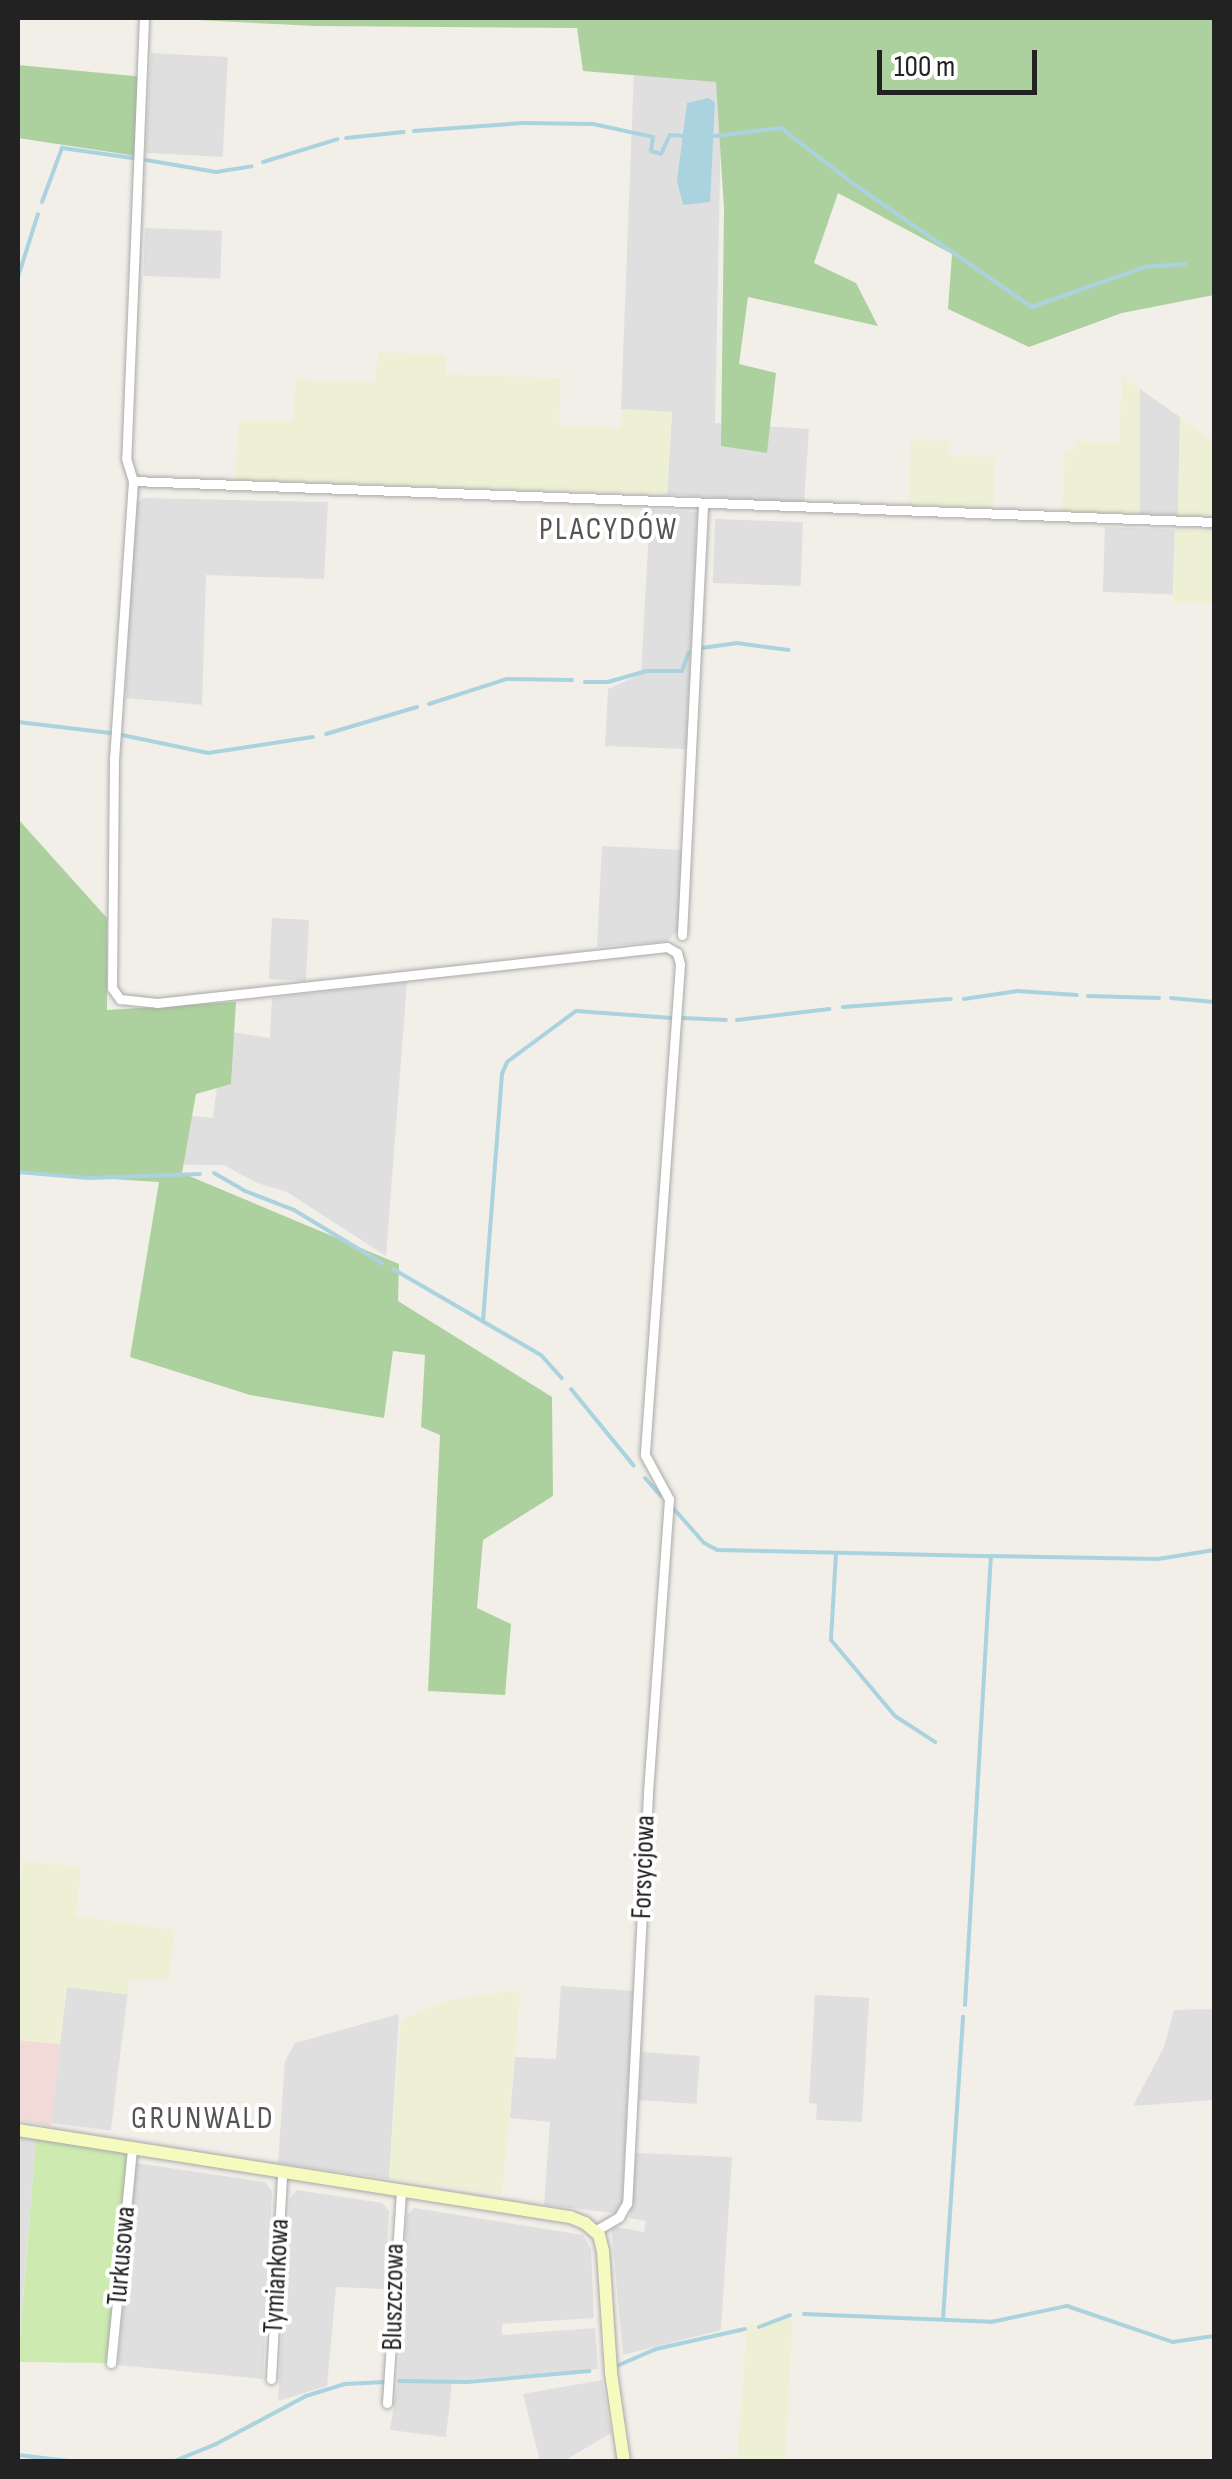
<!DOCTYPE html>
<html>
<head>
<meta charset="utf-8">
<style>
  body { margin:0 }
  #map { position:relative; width:1232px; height:2479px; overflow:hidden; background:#f2efe9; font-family:"Sofia Sans Condensed",sans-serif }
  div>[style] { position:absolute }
  .residential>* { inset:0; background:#e0dfdf; transform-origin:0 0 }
  .commercial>* { inset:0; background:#f2dad9 }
  .farmland>* { inset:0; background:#eef0d5; transform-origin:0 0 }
  .grass>* { inset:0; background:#cdebb0 }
  .forest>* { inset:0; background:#add19e }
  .water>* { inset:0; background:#aad3df }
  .stream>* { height:4px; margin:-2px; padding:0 2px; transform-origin:2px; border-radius:2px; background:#aad3df }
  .roads { filter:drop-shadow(0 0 2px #a9a9a9) drop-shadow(0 0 2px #a9a9a9) }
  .street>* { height:9px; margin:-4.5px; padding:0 4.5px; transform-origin:4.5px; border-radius:4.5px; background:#fff }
  .secondary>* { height:12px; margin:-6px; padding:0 6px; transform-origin:6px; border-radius:6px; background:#f7fabf }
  span { translate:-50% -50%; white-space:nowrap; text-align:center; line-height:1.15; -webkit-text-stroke:8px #fff; paint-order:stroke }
  .street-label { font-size:28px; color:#222 }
  .quarter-label { font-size:32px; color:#555; letter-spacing:2.5px }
  .frame { position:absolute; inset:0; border:20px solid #222; pointer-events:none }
  .scale { position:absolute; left:877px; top:50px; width:160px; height:45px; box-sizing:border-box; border:5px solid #222; border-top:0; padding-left:12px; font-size:30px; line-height:35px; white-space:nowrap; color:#222; -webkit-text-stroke:8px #fff; paint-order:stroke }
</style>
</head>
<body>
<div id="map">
  <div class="residential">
    <i style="left:151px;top:53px;width:77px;height:100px;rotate:3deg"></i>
    <i style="clip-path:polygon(634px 70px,722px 76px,715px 423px,809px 429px,804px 503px,667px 494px,672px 412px,621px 409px)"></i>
    <i style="left:145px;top:228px;width:77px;height:48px;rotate:2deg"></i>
    <i style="clip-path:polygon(1140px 389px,1180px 417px,1178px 515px,1140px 514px)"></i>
    <i style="clip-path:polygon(144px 498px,328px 502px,324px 579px,206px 575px,202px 705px,126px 698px,134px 505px)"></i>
    <i style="clip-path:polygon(650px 509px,697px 512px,686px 749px,605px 746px,608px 689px,641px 674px)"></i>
    <i style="left:715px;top:519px;width:88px;height:64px;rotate:2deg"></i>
    <i style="left:1105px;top:527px;width:70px;height:65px;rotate:2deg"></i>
    <i style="clip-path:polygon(602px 846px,683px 850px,678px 930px,667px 941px,597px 947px)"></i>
    <i style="left:309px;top:920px;width:61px;height:37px;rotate:93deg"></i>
    <i style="clip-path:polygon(407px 982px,386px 1256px,287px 1192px,257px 1183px,224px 1165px,115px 1164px,125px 1109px,213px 1118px,224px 1031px,270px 1038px,272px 998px)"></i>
    <i style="clip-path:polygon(561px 1986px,633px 1991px,622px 2202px,615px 2213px,544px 2205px,550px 2122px,510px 2118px,515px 2057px,556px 2059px)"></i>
    <i style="left:67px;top:1987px;width:61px;height:137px;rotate:7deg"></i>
    <i style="clip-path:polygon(815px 1995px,869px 1998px,862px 2122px,816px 2120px,817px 2104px,809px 2103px)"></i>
    <i style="clip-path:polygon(1214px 2009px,1214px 2100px,1133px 2106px,1164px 2047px,1174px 2010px)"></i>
    <i style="clip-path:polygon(399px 2014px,389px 2179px,278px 2163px,285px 2061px,295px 2043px)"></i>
    <i style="left:642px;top:2052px;width:58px;height:48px;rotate:4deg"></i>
    <i style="clip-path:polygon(18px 2136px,36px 2139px,18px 2357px)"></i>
    <i style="clip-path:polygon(637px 2153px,732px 2157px,721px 2330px,623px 2355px,611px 2226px,644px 2232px,646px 2221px,630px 2218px)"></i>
    <i style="clip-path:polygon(136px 2163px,265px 2182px,272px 2191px,263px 2379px,118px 2365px)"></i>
    <i style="clip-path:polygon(297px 2190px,382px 2203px,389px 2211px,385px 2289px,336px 2287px,327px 2386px,278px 2401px,290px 2198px)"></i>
    <i style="clip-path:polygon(414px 2208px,583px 2235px,591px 2249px,594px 2318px,502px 2324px,502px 2335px,595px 2328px,598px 2369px,452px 2381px,446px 2437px,390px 2430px,398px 2381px,407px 2215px)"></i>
    <i style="clip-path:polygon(602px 2380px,611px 2433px,564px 2461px,540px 2461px,523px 2394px)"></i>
  </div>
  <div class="commercial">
    <i style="clip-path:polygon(18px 2040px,60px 2044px,51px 2126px,18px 2120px)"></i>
  </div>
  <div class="farmland">
    <i style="clip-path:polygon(378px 352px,446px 355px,446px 374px,561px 378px,559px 425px,620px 428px,621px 409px,672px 412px,667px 494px,235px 480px,239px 421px,293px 422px,296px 380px,375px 382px)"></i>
    <i style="clip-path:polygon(1122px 375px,1140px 389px,1140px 514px,1062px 512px,1065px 450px,1075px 451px,1076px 441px,1119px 442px)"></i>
    <i style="clip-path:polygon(1180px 417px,1214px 443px,1214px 515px,1178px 515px)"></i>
    <i style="clip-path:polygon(911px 440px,948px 441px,948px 456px,995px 457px,993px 508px,909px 505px)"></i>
    <i style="left:1175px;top:529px;width:39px;height:74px;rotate:1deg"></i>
    <i style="clip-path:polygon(23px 1860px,81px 1868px,76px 1916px,175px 1930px,169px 1980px,130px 1980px,128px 1994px,67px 1987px,60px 2044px,18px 2040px,18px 1903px)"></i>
    <i style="clip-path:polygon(516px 1990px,520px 1997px,502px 2194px,389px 2179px,401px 2020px,444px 2001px)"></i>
    <i style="clip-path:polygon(793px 2316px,785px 2461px,690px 2461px,737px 2457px,747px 2326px)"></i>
  </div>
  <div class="grass">
    <i style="clip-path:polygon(36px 2139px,122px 2152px,129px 2157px,109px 2363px,18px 2362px)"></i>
  </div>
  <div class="forest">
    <i style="clip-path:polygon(156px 18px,1214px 18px,1214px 295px,1122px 313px,1029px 347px,948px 309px,952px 254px,838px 193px,814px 263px,856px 283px,878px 326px,748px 297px,739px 364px,776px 373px,767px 453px,721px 446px,724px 209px,716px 82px,583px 71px,577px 28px,316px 26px)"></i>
    <i style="clip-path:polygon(18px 65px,144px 77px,143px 157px,18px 138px)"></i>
    <i style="clip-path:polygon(18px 819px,107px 918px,107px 1010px,236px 1002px,231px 1084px,196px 1094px,182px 1173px,399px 1264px,398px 1301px,552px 1397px,553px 1496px,483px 1540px,477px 1608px,511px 1624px,505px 1695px,428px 1691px,440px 1435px,421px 1427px,425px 1355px,393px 1351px,384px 1418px,250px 1395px,130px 1357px,159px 1182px,18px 1173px)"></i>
  </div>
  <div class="water">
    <i style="clip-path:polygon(708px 98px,715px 102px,710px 202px,683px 205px,677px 181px,687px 103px)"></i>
  </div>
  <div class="stream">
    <i style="left:414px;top:131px;width:110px;rotate:-4.2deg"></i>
    <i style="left:524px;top:123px;width:69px;rotate:0.8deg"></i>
    <i style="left:593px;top:124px;width:61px;rotate:12.2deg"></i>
    <i style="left:653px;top:137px;width:14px;rotate:98deg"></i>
    <i style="left:651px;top:151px;width:10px;rotate:17deg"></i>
    <i style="left:661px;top:154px;width:21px;rotate:-65deg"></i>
    <i style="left:670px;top:135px;width:13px;rotate:4deg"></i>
    <i style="left:715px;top:136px;width:66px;rotate:-6.9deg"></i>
    <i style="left:781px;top:128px;width:93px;rotate:37.6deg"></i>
    <i style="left:855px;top:185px;width:215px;rotate:34.6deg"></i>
    <i style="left:1032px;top:307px;width:120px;rotate:-19.5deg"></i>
    <i style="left:1145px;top:267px;width:40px;rotate:-4.3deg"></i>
    <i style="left:346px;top:138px;width:58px;rotate:-5.9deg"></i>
    <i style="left:146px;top:160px;width:71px;rotate:9.7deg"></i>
    <i style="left:216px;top:172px;width:36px;rotate:-9deg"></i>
    <i style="left:263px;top:162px;width:78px;rotate:-17deg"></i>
    <i style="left:42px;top:202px;width:58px;rotate:-69.7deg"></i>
    <i style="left:62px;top:148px;width:71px;rotate:8.1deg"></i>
    <i style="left:18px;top:277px;width:66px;rotate:-72.4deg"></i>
    <i style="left:702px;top:648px;width:34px;rotate:-8deg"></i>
    <i style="left:736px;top:643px;width:53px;rotate:7.5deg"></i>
    <i style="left:585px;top:682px;width:23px"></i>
    <i style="left:608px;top:682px;width:40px;rotate:-16deg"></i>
    <i style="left:646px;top:671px;width:36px"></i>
    <i style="left:682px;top:671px;width:20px;rotate:-70deg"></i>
    <i style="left:429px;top:704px;width:82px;rotate:-17.8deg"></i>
    <i style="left:507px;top:679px;width:65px;rotate:0.9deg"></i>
    <i style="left:18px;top:722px;width:93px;rotate:6.8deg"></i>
    <i style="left:326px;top:734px;width:95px;rotate:-16.5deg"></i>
    <i style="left:122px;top:735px;width:88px;rotate:11.8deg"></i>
    <i style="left:208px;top:753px;width:106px;rotate:-8.7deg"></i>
    <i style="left:1088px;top:996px;width:71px;rotate:1.6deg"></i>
    <i style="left:1171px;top:998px;width:43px;rotate:5.3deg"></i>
    <i style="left:964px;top:999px;width:54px;rotate:-8.6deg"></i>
    <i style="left:1017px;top:991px;width:60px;rotate:3.8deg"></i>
    <i style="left:843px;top:1007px;width:108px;rotate:-4.2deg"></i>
    <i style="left:683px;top:1018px;width:43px;rotate:2.7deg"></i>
    <i style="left:737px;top:1020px;width:93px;rotate:-6.8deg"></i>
    <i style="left:18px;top:1172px;width:71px;rotate:4.8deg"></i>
    <i style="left:89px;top:1178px;width:111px;rotate:-2.1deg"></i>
    <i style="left:214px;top:1173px;width:36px;rotate:30deg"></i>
    <i style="left:245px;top:1191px;width:53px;rotate:21.2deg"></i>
    <i style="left:294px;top:1210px;width:103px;rotate:31.1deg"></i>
    <i style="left:393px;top:1269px;width:171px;rotate:30.2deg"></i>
    <i style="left:541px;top:1355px;width:31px;rotate:48deg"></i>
    <i style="left:483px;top:1321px;width:248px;rotate:-85.6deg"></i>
    <i style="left:502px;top:1074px;width:13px;rotate:-67deg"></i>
    <i style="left:507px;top:1062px;width:86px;rotate:-36.5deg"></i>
    <i style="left:576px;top:1011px;width:96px;rotate:4.2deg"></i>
    <i style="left:571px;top:1389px;width:99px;rotate:50.7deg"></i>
    <i style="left:645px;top:1478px;width:24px;rotate:48deg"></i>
    <i style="left:674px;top:1509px;width:45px;rotate:48.6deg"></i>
    <i style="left:704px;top:1543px;width:15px;rotate:28deg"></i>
    <i style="left:717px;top:1550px;width:274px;rotate:1.3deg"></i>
    <i style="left:836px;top:1553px;width:87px;rotate:93.3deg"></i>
    <i style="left:831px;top:1640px;width:99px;rotate:49.9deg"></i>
    <i style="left:895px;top:1716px;width:48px;rotate:33deg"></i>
    <i style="left:965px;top:2005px;width:450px;rotate:-86.7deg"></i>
    <i style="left:991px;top:1556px;width:167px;rotate:1deg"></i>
    <i style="left:1158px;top:1559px;width:57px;rotate:-9.1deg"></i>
    <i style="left:804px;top:2314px;width:187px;rotate:2.4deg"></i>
    <i style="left:991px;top:2322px;width:78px;rotate:-11.9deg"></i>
    <i style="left:1067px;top:2306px;width:112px;rotate:18.8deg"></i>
    <i style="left:1173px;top:2342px;width:41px;rotate:-8.3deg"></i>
    <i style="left:943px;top:2319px;width:303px;rotate:-86.2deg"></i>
    <i style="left:759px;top:2327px;width:33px;rotate:-21deg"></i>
    <i style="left:619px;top:2365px;width:40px;rotate:-23.4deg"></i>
    <i style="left:656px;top:2349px;width:91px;rotate:-12.7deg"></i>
    <i style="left:399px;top:2381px;width:68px;rotate:0.8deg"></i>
    <i style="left:467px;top:2382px;width:123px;rotate:-5.1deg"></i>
    <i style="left:18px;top:2455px;width:59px;rotate:6.8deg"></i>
    <i style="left:172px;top:2462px;width:48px;rotate:-22.2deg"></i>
    <i style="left:216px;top:2444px;width:102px;rotate:-28.1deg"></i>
    <i style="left:306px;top:2396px;width:41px;rotate:-17.1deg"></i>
    <i style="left:345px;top:2384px;width:39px;rotate:-3deg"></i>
  </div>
  <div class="roads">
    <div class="street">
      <i style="left:144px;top:18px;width:440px;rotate:92.3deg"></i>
      <i style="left:126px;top:458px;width:24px;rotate:73deg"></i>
      <i style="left:133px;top:481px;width:279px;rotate:93.9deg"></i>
      <i style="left:114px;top:759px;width:229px;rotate:90.5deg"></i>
      <i style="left:112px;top:988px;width:14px;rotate:54deg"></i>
      <i style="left:120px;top:999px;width:37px;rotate:6deg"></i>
      <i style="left:157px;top:1003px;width:513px;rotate:-6.27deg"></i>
      <i style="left:667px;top:947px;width:12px;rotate:31deg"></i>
      <i style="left:677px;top:953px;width:11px;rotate:75deg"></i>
      <i style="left:680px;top:964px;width:492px;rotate:94.1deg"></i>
      <i style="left:645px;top:1455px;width:50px;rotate:61.4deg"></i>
      <i style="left:669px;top:1499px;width:295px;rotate:94.1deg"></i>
      <i style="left:648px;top:1793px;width:411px;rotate:92.9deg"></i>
      <i style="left:627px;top:2203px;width:16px;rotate:120deg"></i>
      <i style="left:619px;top:2217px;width:28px;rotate:150deg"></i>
      <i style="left:133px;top:481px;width:1082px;rotate:2.17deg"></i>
      <i style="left:682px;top:935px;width:432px;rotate:-87.2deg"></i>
      <i style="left:111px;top:2363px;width:215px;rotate:-84.4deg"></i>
      <i style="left:271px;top:2379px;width:206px;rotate:-86.9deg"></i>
      <i style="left:387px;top:2403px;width:212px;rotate:-86.2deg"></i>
    </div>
    <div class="secondary">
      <i style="left:18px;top:2130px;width:559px;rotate:8.96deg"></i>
      <i style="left:570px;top:2217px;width:16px;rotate:22deg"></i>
      <i style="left:585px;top:2223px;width:18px;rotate:41deg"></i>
      <i style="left:599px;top:2235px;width:16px;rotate:76deg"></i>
      <i style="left:603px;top:2251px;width:122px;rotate:86.2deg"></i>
      <i style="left:611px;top:2373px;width:90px;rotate:81.7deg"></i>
    </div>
  </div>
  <div class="street-label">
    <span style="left:644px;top:1867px;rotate:-88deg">Forsycjowa</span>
    <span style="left:122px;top:2256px;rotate:-85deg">Turkusowa</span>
    <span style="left:277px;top:2276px;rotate:-87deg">Tymiankowa</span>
    <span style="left:394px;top:2297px;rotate:-89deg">Bluszczowa</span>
  </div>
  <div class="quarter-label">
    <span style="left:609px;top:530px">PLACYDÓW</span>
    <span style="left:203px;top:2119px">GRUNWALD</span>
  </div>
  <div class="frame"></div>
  <div class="scale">100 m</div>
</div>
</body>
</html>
